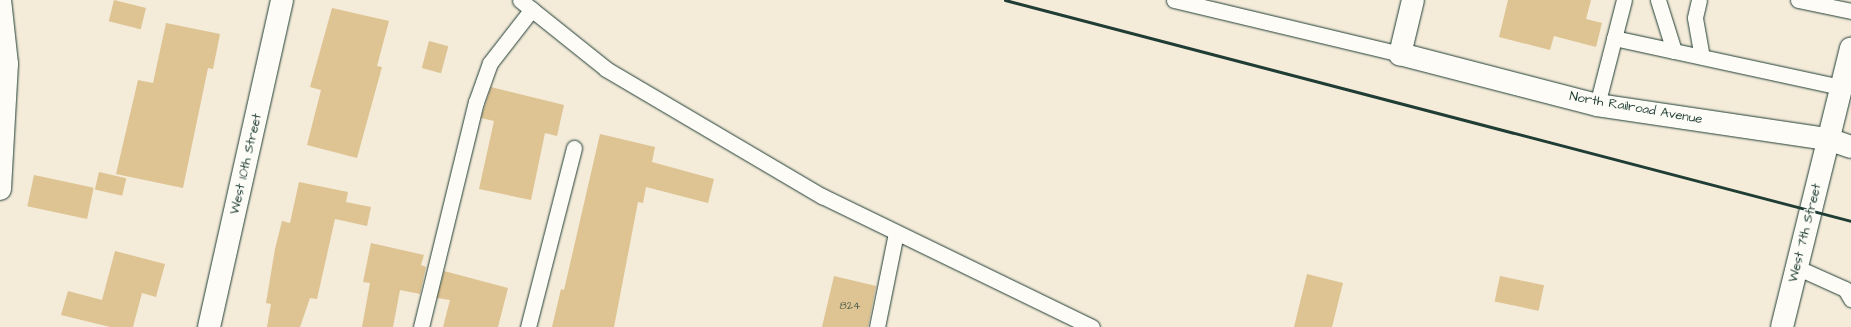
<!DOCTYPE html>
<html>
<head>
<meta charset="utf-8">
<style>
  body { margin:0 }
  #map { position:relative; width:1851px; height:327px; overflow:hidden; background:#f4ebd9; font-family:"Architects Daughter",sans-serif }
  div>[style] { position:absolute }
  .building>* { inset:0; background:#dec393; transform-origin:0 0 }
  .roads { filter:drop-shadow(0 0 1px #1f3d34) drop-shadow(0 0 1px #1f3d34) }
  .lane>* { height:15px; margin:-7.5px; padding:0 7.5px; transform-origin:7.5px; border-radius:7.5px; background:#fdfcf7 }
  .street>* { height:22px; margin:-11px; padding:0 11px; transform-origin:11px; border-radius:11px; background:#fdfcf7 }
  .rail>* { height:3px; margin:-1.5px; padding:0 1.5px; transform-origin:1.5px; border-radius:1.5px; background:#1f3d34 }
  span { translate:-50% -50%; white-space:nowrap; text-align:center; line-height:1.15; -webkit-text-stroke:3px #fdfcf7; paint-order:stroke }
  .number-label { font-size:11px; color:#4f5e4c }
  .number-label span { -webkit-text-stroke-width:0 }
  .street-label { font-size:13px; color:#1f3d34 }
</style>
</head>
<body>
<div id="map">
  <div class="building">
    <i style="left:114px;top:0;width:33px;height:22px;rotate:14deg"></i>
    <i style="clip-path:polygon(1508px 0,1591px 0,1586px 19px,1602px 23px,1596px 47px,1554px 36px,1550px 50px,1499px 37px)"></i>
    <i style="clip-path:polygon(332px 8px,389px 21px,377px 66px,382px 67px,357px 158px,307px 145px,321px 90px,310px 87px)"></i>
    <i style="clip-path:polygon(166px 23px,220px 34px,213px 69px,208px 68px,183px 188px,116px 174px,138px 80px,153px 83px)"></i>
    <i style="left:429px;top:41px;width:20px;height:28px;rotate:15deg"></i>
    <i style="clip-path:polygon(491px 87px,564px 105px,557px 136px,545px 133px,531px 200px,479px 189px,494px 121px,481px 118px)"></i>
    <i style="clip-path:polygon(600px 134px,655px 147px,652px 162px,714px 179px,708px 203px,646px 187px,643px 203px,638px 202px,614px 327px,552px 327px,561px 289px,564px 290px)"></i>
    <i style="left:99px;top:172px;width:28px;height:18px;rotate:13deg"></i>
    <i style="left:34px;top:175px;width:61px;height:32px;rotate:12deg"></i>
    <i style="clip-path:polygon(299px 182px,348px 192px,346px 202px,371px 207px,367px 226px,335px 219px,317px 299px,310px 298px,300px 327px,267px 327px,271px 304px,266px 303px,275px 249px,282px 221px,290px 223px)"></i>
    <i style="clip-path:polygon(371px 243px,424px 255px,421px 265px,426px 267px,420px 294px,400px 290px,393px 327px,362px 327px,370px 283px,363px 282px)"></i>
    <i style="clip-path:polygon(115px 251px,165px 264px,156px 297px,142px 293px,133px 327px,110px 327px,61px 315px,68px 291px,102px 300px)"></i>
    <i style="clip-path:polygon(444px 271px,508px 288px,498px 327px,443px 327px,450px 300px,437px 298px)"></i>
    <i style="clip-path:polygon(1307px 274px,1343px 283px,1332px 327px,1294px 327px)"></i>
    <i style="clip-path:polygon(834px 276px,876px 286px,868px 327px,822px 327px)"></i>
    <i style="left:1500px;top:276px;width:45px;height:26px;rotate:12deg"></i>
  </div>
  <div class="roads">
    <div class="lane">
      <i style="left:520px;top:0;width:110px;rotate:38.7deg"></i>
      <i style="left:606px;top:69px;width:251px;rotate:30.5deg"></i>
      <i style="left:822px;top:196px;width:300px;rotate:25.9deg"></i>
      <i style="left:1174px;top:0;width:232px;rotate:13.4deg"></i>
      <i style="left:1658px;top:0;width:53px;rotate:72.6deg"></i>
      <i style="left:1674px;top:51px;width:171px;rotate:12.2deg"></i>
      <i style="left:1699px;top:0;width:18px;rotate:103deg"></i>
      <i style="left:1695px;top:18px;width:39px;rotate:80deg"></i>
      <i style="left:1798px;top:0;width:54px;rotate:11.7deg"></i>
      <i style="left:1614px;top:38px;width:61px;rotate:12.2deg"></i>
      <i style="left:1597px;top:105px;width:108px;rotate:-75.6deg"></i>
      <i style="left:1796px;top:267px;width:54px;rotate:24.2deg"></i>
      <i style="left:1845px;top:289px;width:12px;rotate:59deg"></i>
      <i style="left:421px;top:327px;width:232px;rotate:-76.3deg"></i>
      <i style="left:476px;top:102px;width:41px;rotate:-70.3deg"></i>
      <i style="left:490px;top:63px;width:68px;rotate:-52.1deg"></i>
      <i style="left:528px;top:327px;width:185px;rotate:-75.6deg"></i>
      <i style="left:877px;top:327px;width:96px;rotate:-78.6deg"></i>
    </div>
    <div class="street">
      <i style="left:1413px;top:0;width:56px;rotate:103.5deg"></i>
      <i style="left:1400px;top:54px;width:203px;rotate:14.5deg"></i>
      <i style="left:1597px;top:105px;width:233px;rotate:8.4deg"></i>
      <i style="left:1828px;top:139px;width:24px;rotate:19deg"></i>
      <i style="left:0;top:189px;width:125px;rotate:-86.8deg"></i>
      <i style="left:7px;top:64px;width:64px;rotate:-96.2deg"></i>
      <i style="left:209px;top:327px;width:335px;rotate:-77.4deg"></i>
      <i style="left:1782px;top:327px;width:287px;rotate:-76.1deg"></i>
    </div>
  </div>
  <div class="rail">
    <i style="left:1005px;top:0;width:874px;rotate:14.64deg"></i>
  </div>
  <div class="number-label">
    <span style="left:850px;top:306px">824</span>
  </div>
  <div class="street-label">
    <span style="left:1636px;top:108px;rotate:10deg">North Railroad Avenue</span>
    <span style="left:246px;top:164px;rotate:-77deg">West 10th Street</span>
    <span style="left:1805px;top:233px;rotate:-76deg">West 7th Street</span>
  </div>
</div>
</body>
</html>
